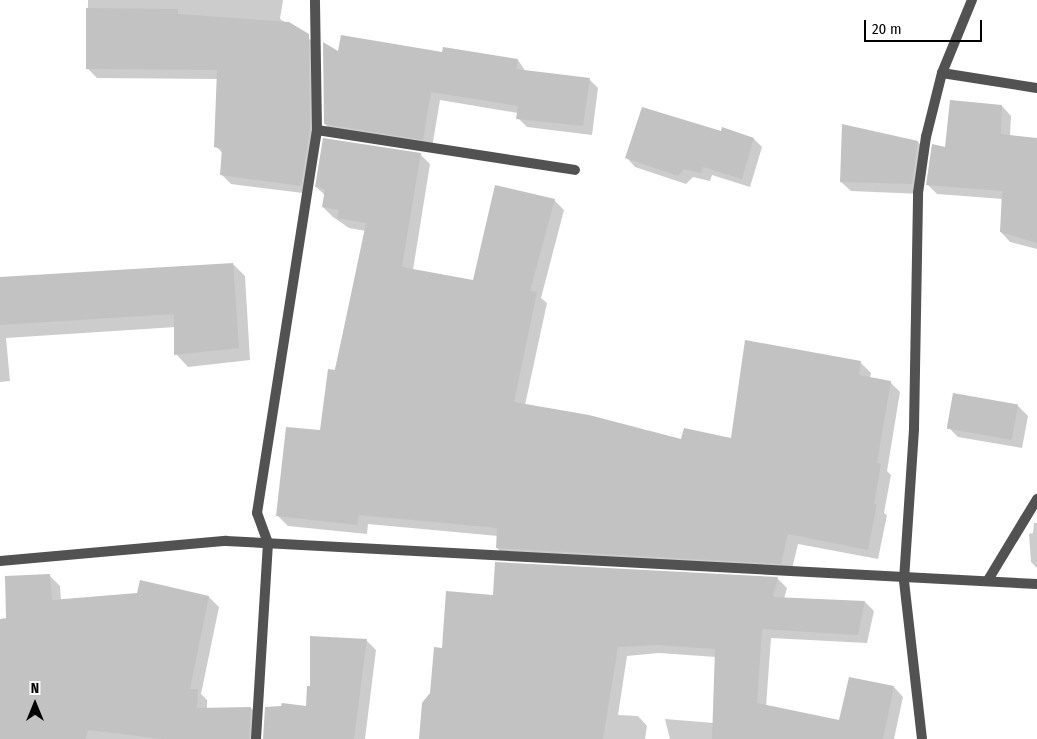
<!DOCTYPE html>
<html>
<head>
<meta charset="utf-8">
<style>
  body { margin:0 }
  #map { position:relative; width:1037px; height:739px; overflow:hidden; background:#fff; font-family:"Fira Sans Condensed",sans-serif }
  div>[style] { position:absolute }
  .shadow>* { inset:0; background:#0003 }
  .building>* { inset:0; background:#c2c2c2; transform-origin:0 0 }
  .street>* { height:10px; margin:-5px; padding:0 5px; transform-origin:5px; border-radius:5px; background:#525252 }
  span { translate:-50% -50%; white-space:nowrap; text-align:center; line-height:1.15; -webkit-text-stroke:4px #fff; paint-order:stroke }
  .north { position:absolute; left:10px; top:679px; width:50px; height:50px; -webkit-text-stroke:4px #fff; paint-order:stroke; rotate:0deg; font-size:14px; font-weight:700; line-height:20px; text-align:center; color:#000 }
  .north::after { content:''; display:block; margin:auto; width:18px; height:22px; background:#000; clip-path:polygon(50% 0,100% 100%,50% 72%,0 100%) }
  .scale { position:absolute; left:864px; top:20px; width:118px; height:22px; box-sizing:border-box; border:2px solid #000; border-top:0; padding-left:6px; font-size:15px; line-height:18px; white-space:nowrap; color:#000; -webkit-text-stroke:4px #fff; paint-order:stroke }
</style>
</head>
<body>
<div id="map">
  <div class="shadow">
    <i style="clip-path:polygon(88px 0,283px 0,280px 19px,318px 45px,311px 194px,231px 184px,221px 174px,223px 154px,216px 146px,218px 79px,97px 78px,87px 68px)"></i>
    <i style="clip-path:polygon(339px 53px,443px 53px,518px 60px,526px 72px,589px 79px,598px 88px,592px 135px,527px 127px,518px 118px,518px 113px,440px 100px,432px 148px,334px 133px,325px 124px)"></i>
    <i style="clip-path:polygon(1002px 106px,1011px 116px,1010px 136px,1037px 139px,1037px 249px,1010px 242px,1001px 232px,1003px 199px,937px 194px,927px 184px,946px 148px)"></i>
    <i style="clip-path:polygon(843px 126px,918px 142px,928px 152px,922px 194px,851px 191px,841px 182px)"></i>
    <i style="clip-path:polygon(721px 133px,754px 139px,762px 147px,750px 187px,712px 175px,710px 181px,693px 177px,686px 184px,635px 167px,627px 158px)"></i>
    <i style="clip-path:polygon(420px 154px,430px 164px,413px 270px,474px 281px,554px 200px,564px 210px,541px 298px,547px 303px,525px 405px,682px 441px,732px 439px,861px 363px,871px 373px,870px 378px,890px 382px,900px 392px,887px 471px,891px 475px,884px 513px,887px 515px,878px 559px,798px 544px,791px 573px,507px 558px,497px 548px,498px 536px,368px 524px,367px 534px,288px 526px,278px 516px,321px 432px,366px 231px,349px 228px,333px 217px,323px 207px,325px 195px,316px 187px)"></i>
    <i style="clip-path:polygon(233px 264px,245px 276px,250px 360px,188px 367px,176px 354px,176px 327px,6px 338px,10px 381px,0 382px,0 279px)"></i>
    <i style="clip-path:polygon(1018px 406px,1028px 416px,1022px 448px,958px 437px,948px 427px)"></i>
    <i style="clip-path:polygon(1034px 523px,1037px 523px,1037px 568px,1031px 562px,1029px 534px,1033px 533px)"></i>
    <i style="clip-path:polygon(50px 576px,60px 586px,61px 600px,138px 594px,141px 582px,209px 597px,219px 607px,201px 694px,207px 700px,207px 709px,251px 708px,261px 718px,259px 739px,0 739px,0 620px,8px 619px)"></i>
    <i style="clip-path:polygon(777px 578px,787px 588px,784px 599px,865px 602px,874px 611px,867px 643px,771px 638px,766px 707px,840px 721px,894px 687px,903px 697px,894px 739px,670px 739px,665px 719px,714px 723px,716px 657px,659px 653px,627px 656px,618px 715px,638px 716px,647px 726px,645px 739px,420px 739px,443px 649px,494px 596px)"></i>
    <i style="clip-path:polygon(366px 640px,376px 650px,365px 739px,264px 739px,307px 707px,312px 688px)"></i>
  </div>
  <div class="building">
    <i style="clip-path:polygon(86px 8px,178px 9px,178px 14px,289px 22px,309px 34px,310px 130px,301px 186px,220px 175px,222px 149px,214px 147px,217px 70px,86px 69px)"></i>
    <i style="clip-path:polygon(341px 35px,442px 52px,443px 47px,518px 59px,516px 69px,590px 78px,583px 126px,516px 119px,518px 106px,431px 92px,423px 140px,324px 124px,323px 42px,338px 51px)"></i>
    <i style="clip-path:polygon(950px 100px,1002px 105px,1001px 134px,1037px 138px,1037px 243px,1000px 232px,1002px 191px,926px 185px,932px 144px,945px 147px)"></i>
    <i style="clip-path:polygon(642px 107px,721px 131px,722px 127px,754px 138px,742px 179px,703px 167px,701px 173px,684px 169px,678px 176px,625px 158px)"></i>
    <i style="clip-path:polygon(842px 124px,918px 141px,912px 184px,840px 182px)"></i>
    <i style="clip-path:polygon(323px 138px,421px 153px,402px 267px,473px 280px,495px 185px,555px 199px,530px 291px,537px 292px,514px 402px,589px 415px,681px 439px,684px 428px,731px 438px,745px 340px,861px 361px,859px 375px,891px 381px,877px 463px,881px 464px,874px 504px,877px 504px,868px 550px,788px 534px,781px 564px,496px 548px,497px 528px,359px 515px,357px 525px,276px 516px,286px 427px,320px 430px,328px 369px,335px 370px,366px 223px,337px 218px,339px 210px,322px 207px,325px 189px,315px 187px)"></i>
    <i style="clip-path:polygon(233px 263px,239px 348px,174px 355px,174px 314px,0 325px,0 277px)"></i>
    <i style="left:953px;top:393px;width:66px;height:36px;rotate:10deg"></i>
    <i style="clip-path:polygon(495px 562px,778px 577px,773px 597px,865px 601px,858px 635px,762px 629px,757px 703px,839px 720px,849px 677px,894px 686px,883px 739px,712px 739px,715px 649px,657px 645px,618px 647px,603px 739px,419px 739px,422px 703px,430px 693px,434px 647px,442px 648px,446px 591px,493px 595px)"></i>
    <i style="clip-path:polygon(50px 574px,52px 600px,137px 593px,140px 580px,209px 596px,190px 689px,198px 689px,197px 708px,251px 707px,249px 739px,163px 739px,88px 730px,86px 739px,0 739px,0 619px,6px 618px,5px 576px)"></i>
    <i style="clip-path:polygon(310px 636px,367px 639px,354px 739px,263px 739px,265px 707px,281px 706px,282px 703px,306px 706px,307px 686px,310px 686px)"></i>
  </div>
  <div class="street">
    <i style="left:942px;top:73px;width:96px;rotate:9deg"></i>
    <i style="left:317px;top:130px;width:261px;rotate:8.8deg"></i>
    <i style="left:0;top:561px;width:227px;rotate:-5.1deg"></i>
    <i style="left:226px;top:541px;width:812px;rotate:3.04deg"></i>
    <i style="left:988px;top:580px;width:95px;rotate:-58.8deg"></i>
    <i style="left:256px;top:739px;width:196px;rotate:-86.5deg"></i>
    <i style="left:268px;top:543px;width:32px;rotate:-110deg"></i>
    <i style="left:257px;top:513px;width:388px;rotate:-81.1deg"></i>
    <i style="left:317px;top:130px;width:130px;rotate:-90.9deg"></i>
    <i style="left:922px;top:739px;width:160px;rotate:-96.5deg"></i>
    <i style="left:904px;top:580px;width:152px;rotate:-86.2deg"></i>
    <i style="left:914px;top:428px;width:235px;rotate:-89deg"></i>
    <i style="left:918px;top:193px;width:57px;rotate:-81.9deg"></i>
    <i style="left:926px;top:137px;width:66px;rotate:-76deg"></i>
    <i style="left:942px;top:73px;width:79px;rotate:-67.7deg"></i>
  </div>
  <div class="north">N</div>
  <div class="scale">20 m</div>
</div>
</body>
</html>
